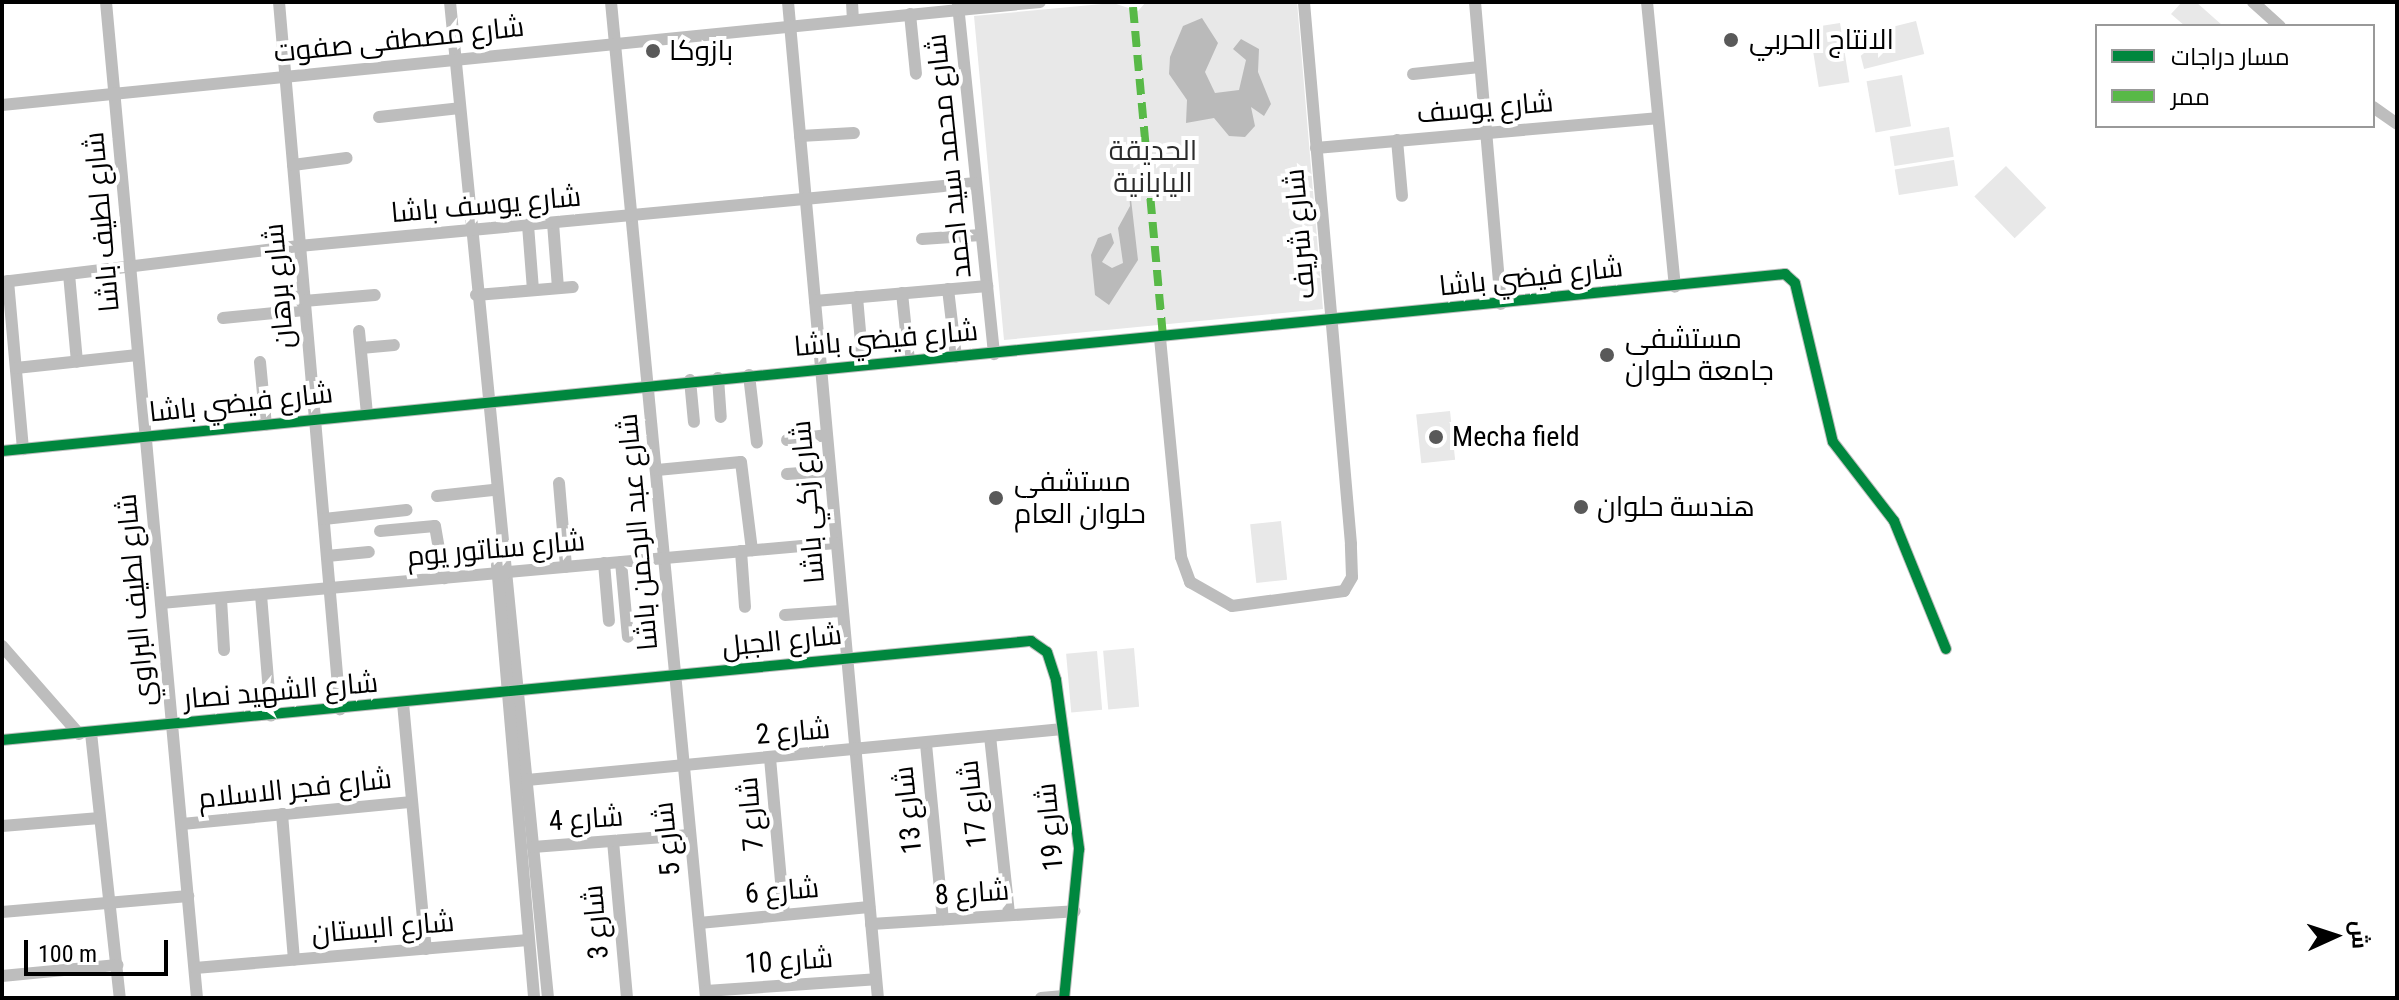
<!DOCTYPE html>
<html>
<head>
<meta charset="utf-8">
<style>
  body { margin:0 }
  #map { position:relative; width:2399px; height:1000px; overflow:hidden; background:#fff; font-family:"Roboto Condensed",Cairo,sans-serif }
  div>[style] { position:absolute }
  .green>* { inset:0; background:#e8e8e8; transform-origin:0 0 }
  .water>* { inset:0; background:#bababa }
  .minor>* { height:12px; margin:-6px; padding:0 6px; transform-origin:6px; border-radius:6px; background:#bdbdbd }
  .quiet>* { height:8px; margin-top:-4px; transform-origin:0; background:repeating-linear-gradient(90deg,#58b947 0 16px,transparent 0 24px) }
  .cycleway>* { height:10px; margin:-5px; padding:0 5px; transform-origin:5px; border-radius:5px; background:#00873e }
  .dots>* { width:22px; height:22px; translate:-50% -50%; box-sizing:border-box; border:4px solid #fff; border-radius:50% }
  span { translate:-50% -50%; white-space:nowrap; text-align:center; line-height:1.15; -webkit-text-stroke:8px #fff; paint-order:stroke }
  .street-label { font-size:28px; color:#000 }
  .poi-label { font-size:28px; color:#000 }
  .left { translate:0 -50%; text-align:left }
  .park-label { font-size:28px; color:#2c2c2c }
  .frame { position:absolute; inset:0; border:4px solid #000; pointer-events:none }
  .legend { position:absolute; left:2095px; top:24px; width:280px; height:104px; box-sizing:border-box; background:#fff; border:2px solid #999; margin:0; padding:10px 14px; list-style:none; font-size:24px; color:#000 }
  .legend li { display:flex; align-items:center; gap:16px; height:40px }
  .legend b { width:40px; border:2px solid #999 }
  .north { position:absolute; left:2295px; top:896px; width:80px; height:80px; -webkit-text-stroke:6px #fff; paint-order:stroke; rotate:87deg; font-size:22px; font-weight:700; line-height:32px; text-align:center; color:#000 }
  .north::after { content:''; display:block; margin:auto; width:28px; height:36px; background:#000; clip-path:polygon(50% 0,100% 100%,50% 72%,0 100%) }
  .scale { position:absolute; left:24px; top:940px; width:144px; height:36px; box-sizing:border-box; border:4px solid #000; border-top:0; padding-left:10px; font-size:24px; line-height:28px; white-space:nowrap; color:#000; -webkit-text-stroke:6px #fff; paint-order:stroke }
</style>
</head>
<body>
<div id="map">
  <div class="green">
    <i style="clip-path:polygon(1146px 2px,1297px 2px,1323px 309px,1004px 340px,974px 16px,1113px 3px,1138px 11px)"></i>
    <i style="clip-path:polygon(2182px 2px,2196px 2px,2222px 25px,2185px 26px,2171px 14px)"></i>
    <i style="left:1916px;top:21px;width:34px;height:62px;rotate:76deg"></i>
    <i style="left:1840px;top:23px;width:60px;height:31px;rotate:81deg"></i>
    <i style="left:1902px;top:75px;width:52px;height:36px;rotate:80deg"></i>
    <i style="left:1949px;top:127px;width:30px;height:60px;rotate:81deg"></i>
    <i style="left:1954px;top:160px;width:26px;height:60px;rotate:81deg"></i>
    <i style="left:2006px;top:166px;width:58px;height:44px;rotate:46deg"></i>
    <i style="left:1450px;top:411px;width:49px;height:34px;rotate:84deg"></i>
    <i style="left:1281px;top:521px;width:59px;height:31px;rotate:84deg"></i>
    <i style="left:1134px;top:648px;width:59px;height:31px;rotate:85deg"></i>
    <i style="left:1097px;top:651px;width:59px;height:31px;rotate:85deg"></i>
  </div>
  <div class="water">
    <i style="clip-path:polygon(1202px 18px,1218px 43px,1205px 72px,1215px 93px,1239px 90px,1246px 60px,1233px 49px,1241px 39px,1259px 49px,1258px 72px,1271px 104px,1264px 116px,1251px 107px,1255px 126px,1245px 137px,1229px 136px,1214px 118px,1186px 123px,1187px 100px,1169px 74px,1170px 57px,1183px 26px)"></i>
    <i style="clip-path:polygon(1128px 173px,1138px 260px,1109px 305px,1095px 295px,1091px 255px,1098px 238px,1111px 233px,1114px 243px,1102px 262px,1112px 268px,1123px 263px,1118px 228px,1130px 206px)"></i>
  </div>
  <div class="minor">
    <i style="left:106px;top:2px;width:1000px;rotate:84.78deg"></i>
    <i style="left:279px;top:2px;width:710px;rotate:85.07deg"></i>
    <i style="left:450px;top:2px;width:1001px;rotate:84.38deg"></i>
    <i style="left:611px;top:2px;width:1001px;rotate:84.55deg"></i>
    <i style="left:788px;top:2px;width:1000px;rotate:84.84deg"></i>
    <i style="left:852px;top:2px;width:18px;rotate:87deg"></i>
    <i style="left:1475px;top:2px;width:303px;rotate:85.1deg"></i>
    <i style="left:1647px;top:2px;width:286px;rotate:84.4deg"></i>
    <i style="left:2253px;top:2px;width:36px;rotate:42deg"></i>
    <i style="left:958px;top:5px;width:351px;rotate:84.1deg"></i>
    <i style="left:910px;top:14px;width:60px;rotate:84.3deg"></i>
    <i style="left:1413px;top:74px;width:67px;rotate:-6deg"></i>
    <i style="left:2px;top:105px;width:1043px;rotate:-5.67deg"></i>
    <i style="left:2373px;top:107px;width:29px;rotate:35deg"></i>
    <i style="left:379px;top:117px;width:81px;rotate:-6.3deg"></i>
    <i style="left:800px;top:136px;width:54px;rotate:-3.2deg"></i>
    <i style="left:1397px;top:140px;width:56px;rotate:84.9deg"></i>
    <i style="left:1316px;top:148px;width:342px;rotate:-5deg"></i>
    <i style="left:293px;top:165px;width:54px;rotate:-7.4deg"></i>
    <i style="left:553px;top:223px;width:65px;rotate:85.6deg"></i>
    <i style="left:528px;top:225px;width:65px;rotate:85.6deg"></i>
    <i style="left:922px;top:239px;width:59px;rotate:-3.9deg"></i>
    <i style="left:69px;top:274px;width:88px;rotate:84.8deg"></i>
    <i style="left:8px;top:281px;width:169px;rotate:84.9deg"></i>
    <i style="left:2px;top:282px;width:299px;rotate:-6.9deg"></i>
    <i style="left:299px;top:246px;width:680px;rotate:-5.32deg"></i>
    <i style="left:948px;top:289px;width:68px;rotate:83.3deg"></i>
    <i style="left:276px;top:290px;width:27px;rotate:-6deg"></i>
    <i style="left:902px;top:293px;width:68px;rotate:84.1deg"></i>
    <i style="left:476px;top:295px;width:97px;rotate:-4.7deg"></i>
    <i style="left:857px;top:297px;width:68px;rotate:85deg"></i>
    <i style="left:304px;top:301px;width:71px;rotate:-4.8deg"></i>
    <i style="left:815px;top:301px;width:173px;rotate:-5deg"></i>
    <i style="left:223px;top:318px;width:82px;rotate:-5.6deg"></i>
    <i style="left:359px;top:331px;width:83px;rotate:84.5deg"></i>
    <i style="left:1160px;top:338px;width:220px;rotate:84.5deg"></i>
    <i style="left:1181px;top:557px;width:27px;rotate:70deg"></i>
    <i style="left:1190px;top:582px;width:48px;rotate:29.7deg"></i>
    <i style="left:1232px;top:606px;width:113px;rotate:-7.6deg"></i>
    <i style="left:1344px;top:591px;width:16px;rotate:-60deg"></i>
    <i style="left:1352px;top:577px;width:33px;rotate:-92deg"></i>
    <i style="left:1351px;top:544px;width:544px;rotate:-94.96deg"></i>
    <i style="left:361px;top:348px;width:33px;rotate:-5deg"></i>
    <i style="left:260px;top:362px;width:63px;rotate:84.6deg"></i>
    <i style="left:16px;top:368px;width:122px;rotate:-6.1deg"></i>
    <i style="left:749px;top:375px;width:68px;rotate:83.3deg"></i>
    <i style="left:718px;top:378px;width:39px;rotate:86deg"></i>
    <i style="left:690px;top:380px;width:42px;rotate:84.6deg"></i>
    <i style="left:787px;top:440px;width:39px;rotate:-7deg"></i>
    <i style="left:2px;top:451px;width:1792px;rotate:-5.67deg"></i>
    <i style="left:1785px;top:274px;width:13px;rotate:42deg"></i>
    <i style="left:1795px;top:283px;width:163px;rotate:76.6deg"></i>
    <i style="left:1833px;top:442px;width:100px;rotate:52.3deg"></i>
    <i style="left:1894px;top:521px;width:138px;rotate:67.9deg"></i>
    <i style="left:657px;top:470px;width:84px;rotate:-5.4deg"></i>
    <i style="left:741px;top:462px;width:89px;rotate:82.9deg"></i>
    <i style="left:787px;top:474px;width:42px;rotate:-4.1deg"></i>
    <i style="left:559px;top:483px;width:84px;rotate:85.2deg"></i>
    <i style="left:437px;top:496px;width:56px;rotate:-6.1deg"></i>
    <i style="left:324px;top:519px;width:83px;rotate:-6.2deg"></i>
    <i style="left:380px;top:531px;width:55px;rotate:-5.2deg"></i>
    <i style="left:435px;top:526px;width:53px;rotate:80.2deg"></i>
    <i style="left:741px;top:551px;width:56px;rotate:85.9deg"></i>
    <i style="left:327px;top:556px;width:42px;rotate:-5.4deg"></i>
    <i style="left:621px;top:562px;width:75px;rotate:84.7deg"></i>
    <i style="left:604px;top:563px;width:58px;rotate:85.1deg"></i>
    <i style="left:497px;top:565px;width:435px;rotate:85.1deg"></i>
    <i style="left:261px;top:595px;width:121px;rotate:85.3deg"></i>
    <i style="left:221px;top:599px;width:51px;rotate:86.6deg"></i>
    <i style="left:161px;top:603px;width:677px;rotate:-5.09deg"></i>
    <i style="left:785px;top:615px;width:56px;rotate:-4.1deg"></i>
    <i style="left:2px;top:646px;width:117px;rotate:48.8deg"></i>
    <i style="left:403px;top:703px;width:247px;rotate:84.7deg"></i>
    <i style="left:91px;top:733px;width:267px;rotate:83.8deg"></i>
    <i style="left:990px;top:736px;width:179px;rotate:83.9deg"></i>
    <i style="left:2px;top:740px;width:1034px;rotate:-5.5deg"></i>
    <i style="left:1031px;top:641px;width:19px;rotate:35deg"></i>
    <i style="left:1047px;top:652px;width:29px;rotate:72deg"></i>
    <i style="left:1056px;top:680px;width:171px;rotate:82.2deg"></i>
    <i style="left:1079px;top:849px;width:150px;rotate:95.7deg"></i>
    <i style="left:926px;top:744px;width:176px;rotate:84.5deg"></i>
    <i style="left:770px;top:758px;width:157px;rotate:84.9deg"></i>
    <i style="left:527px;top:780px;width:538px;rotate:-5.44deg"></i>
    <i style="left:282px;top:814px;width:146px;rotate:85.3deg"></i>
    <i style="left:182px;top:824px;width:231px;rotate:-5.5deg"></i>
    <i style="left:2px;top:826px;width:98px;rotate:-4.7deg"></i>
    <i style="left:613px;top:841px;width:158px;rotate:84.9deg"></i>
    <i style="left:533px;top:847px;width:157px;rotate:-4.4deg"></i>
    <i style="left:2px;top:912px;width:187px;rotate:-4.9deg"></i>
    <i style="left:699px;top:923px;width:171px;rotate:-5.4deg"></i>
    <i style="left:871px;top:924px;width:204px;rotate:-3.6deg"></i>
    <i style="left:195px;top:968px;width:334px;rotate:-4.8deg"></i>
    <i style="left:2px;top:976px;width:116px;rotate:-5.5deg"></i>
    <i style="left:706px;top:991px;width:170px;rotate:-4deg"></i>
    <i style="left:1041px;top:998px;width:23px;rotate:-5deg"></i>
  </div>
  <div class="quiet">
    <i style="left:1133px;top:7px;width:331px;rotate:84.8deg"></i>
  </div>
  <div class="cycleway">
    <i style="left:2px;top:451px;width:1792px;rotate:-5.67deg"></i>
    <i style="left:1785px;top:274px;width:13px;rotate:42deg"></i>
    <i style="left:1795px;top:283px;width:163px;rotate:76.6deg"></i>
    <i style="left:1833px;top:442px;width:100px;rotate:52.3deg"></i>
    <i style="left:1894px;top:521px;width:138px;rotate:67.9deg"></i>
    <i style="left:2px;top:740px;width:1034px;rotate:-5.5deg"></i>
    <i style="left:1031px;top:641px;width:19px;rotate:35deg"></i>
    <i style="left:1047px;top:652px;width:29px;rotate:72deg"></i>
    <i style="left:1056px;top:680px;width:171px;rotate:82.2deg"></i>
    <i style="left:1079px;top:849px;width:150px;rotate:95.7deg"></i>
  </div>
  <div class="dots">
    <i style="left:1731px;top:40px;background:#595959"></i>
    <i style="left:653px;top:51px;background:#595959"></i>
    <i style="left:1607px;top:355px;background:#595959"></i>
    <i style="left:1436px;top:437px;background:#595959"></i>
    <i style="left:996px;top:498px;background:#595959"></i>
    <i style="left:1581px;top:507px;background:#595959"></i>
  </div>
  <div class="street-label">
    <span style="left:399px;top:40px;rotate:-6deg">شارع مصطفى صفوت</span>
    <span style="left:1485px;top:108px;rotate:-5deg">شارع يوسف</span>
    <span style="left:949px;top:156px;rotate:-96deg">شارع محمد سيد احمد</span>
    <span style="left:486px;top:205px;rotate:-5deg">شارع يوسف باشا</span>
    <span style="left:102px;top:222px;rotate:-95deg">شارع لطيف باشا</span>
    <span style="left:1300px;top:234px;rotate:-95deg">شارع شريف</span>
    <span style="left:1531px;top:277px;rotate:-6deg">شارع فيضي باشا</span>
    <span style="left:279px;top:286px;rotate:-95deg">شارع برهان</span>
    <span style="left:886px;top:339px;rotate:-5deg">شارع فيضي باشا</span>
    <span style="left:241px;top:403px;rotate:-6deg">شارع فيضي باشا</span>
    <span style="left:808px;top:502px;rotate:-95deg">شارع زكي باشا</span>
    <span style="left:638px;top:532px;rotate:-95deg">شارع عبد الرحمن باشا</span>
    <span style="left:496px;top:549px;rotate:-5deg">شارع سناتور يوم</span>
    <span style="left:136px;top:600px;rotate:-95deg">شارع لطيف البراوي</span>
    <span style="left:782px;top:641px;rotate:-6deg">شارع الجبل</span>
    <span style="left:281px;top:691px;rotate:-5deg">شارع الشهيد نصار</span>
    <span style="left:793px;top:732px;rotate:-5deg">شارع 2</span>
    <span style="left:295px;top:789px;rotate:-6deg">شارع فجر الاسلام</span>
    <span style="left:973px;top:804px;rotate:-96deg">شارع 17</span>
    <span style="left:908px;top:810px;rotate:-96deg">شارع 13</span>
    <span style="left:751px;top:814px;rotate:-95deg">شارع 7</span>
    <span style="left:586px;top:819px;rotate:-4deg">شارع 4</span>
    <span style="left:1050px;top:827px;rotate:-95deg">شارع 19</span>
    <span style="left:667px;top:839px;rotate:-96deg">شارع 5</span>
    <span style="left:782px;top:891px;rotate:-5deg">شارع 6</span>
    <span style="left:972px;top:893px;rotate:-4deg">شارع 8</span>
    <span style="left:596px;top:922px;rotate:-95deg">شارع 3</span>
    <span style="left:383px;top:928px;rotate:-5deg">شارع البستان</span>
    <span style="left:789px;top:961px;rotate:-4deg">شارع 10</span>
  </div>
  <div class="poi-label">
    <span class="left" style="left:1749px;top:40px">الانتاج الحربي</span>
    <span class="left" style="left:669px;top:51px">بازوكا</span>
    <span class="left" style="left:1625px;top:355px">مستشفى<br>جامعة حلوان</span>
    <span class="left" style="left:1452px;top:437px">Mecha field</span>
    <span class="left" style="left:1014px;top:498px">مستشفى<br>حلوان العام</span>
    <span class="left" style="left:1597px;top:507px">هندسة حلوان</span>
  </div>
  <div class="park-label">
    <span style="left:1153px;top:167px">الحديقة<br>اليابانية</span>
  </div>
  <div class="frame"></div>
  <ul class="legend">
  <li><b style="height:10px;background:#00873e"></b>مسار دراجات</li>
  <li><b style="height:10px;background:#58b947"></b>ممر</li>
  </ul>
  <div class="north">ش</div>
  <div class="scale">100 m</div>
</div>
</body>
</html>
